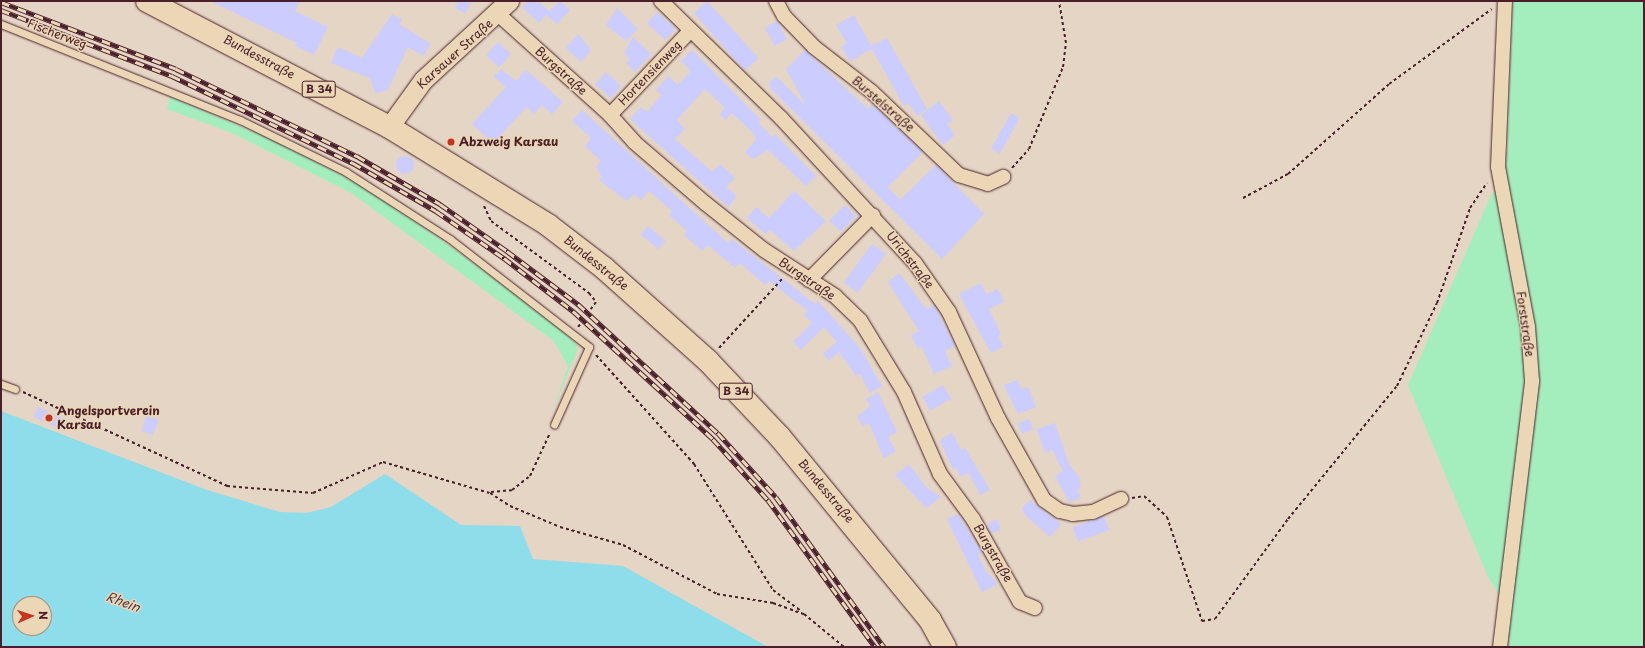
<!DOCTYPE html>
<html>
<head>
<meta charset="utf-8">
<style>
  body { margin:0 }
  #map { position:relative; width:1645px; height:648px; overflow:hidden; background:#e5d5c4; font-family:"Playpen Sans",sans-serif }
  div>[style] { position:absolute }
  .green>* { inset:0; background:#a4eebd }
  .water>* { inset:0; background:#8dddea }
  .building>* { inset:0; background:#cbccff; transform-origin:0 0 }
  .round { border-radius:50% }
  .path>* { height:2px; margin-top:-1px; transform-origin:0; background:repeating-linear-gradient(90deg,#4a1f2b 0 3px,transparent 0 6px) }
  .roads { filter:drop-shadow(0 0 1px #4a1f2b) drop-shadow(0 0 1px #4a1f2b) }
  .lane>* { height:7px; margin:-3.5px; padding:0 3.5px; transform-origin:3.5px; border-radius:3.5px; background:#ebd7b5 }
  .street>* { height:14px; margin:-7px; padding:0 7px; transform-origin:7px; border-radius:7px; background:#ebd7b5 }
  .secondary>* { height:19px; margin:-9.5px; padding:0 9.5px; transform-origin:9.5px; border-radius:9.5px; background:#ebd7b5 }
  .primary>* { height:22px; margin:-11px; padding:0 11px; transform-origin:11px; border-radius:11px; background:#ebd7b5 }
  .rail>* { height:4.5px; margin-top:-2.25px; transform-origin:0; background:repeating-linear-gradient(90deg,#ebd7b5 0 9px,#4a1f2b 0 18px); box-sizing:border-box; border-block:1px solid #4a1f2b }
  .dots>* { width:11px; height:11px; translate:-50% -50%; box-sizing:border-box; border:2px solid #ebd7b5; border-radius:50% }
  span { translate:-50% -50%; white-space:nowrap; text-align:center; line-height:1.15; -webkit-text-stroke:3px #ebd7b5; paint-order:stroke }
  .shield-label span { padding:1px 3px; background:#ebd7b5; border:1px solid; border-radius:3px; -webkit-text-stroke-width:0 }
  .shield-label { font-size:11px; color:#4a1f2b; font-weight:700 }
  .street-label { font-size:12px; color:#4a1f2b }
  .poi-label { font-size:12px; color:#4a1f2b; font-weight:700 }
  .left { translate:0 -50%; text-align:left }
  .water-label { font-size:13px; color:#543c48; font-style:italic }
  .frame { position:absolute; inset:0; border:2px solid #4a1f2b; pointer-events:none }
  .north { position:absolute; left:12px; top:596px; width:40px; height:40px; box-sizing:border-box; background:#ebd7b5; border:1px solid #ab8d7e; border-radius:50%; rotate:87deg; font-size:11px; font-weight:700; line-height:16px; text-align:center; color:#4a1f2b }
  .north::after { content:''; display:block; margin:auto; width:14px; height:18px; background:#c8321e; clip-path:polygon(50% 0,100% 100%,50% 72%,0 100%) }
</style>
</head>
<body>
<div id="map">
  <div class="green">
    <i style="clip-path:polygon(1513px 1px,1644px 1px,1644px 647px,1509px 647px,1510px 612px,1488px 577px,1408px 385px,1491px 195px,1506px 179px)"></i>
    <i style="clip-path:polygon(170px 97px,270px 139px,359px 184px,449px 245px,559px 328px,577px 345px,577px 351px,552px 413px,568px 366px,554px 341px,351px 193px,232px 133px,167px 109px)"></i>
  </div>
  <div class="water">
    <i style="clip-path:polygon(evenodd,1px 411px,207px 490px,280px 512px,306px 513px,331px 507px,385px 474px,461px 525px,520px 526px,533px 559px,623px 566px,768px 647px,1px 647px,1px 411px,20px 604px,44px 604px,44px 628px,20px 628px,20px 604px)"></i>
  </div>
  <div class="building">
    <i style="clip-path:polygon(210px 1px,300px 1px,295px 11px,328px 27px,314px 55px,295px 46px,297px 43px)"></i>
    <i style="clip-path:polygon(458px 1px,472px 1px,465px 14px,455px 8px)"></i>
    <i style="clip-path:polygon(528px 1px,538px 1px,549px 11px,560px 1px,570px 10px,557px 24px,546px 15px,539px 23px,522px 7px)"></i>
    <i style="left:707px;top:1px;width:77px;height:18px;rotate:48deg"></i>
    <i style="clip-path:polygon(617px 8px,638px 29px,626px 41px,606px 25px)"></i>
    <i style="left:657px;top:12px;width:25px;height:15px;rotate:42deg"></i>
    <i style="clip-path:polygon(392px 14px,402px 20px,399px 24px,431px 44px,423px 56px,408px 47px,387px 91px,375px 93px,370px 78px,331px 63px,338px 47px,362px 58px)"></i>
    <i style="clip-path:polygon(854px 15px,871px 46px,887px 38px,927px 109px,917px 116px,908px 103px,904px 106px,872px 49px,850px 61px,841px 47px,847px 43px,836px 25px)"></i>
    <i style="left:777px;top:21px;width:21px;height:14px;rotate:62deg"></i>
    <i style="clip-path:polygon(578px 34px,591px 50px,581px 62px,566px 48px)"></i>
    <i style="clip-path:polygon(633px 37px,651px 54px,635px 72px,626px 63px,630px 59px,624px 53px)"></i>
    <i style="left:498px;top:42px;width:18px;height:18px;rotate:43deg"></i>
    <i style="clip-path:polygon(692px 50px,761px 120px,758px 122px,772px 137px,775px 134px,816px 176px,806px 186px,768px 150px,753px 159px,745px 152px,756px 140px,754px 134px,732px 113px,726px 120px,719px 114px,725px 108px,705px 89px,677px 120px,685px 129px,675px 139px,712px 172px,720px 164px,735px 178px,726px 187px,737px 196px,728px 207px,630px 119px,641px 107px,647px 112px,662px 95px,656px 90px,668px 76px,678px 85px,691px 71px,681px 61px)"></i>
    <i style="clip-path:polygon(805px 50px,868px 109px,872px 104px,923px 152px,888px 187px,900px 200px,936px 165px,984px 214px,942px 259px,771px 89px,769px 83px,776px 76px,807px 107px,786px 69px)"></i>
    <i style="clip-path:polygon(501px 69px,516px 81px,526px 70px,563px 102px,552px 114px,542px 105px,534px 114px,527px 107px,493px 143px,472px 124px,506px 87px,494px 77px)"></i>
    <i style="left:606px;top:72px;width:21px;height:16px;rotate:43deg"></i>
    <i style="clip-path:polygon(939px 101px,953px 120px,947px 124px,955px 135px,943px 145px,921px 115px)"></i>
    <i style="clip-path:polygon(582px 110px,728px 243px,732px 239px,815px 304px,818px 301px,860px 348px,882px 386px,870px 393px,860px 374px,856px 376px,839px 352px,829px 361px,823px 353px,837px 342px,824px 327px,801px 350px,793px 342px,812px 323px,804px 315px,808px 311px,769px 281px,765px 285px,740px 263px,735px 268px,708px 245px,702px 251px,684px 235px,687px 231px,669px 215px,672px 211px,649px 191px,641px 200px,634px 194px,627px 201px,599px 180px,602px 177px,596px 167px,601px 161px,585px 146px,591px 138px,572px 121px)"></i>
    <i style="left:1011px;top:113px;width:10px;height:41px;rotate:29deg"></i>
    <i class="round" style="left:396px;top:156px;width:18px;height:18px"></i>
    <i style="clip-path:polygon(794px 191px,826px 221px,794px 251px,770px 230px,765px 234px,747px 218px,756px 207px,769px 218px)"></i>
    <i style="left:845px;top:205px;width:16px;height:22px;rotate:45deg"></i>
    <i style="left:648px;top:226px;width:23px;height:11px;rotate:41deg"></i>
    <i style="left:872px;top:244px;width:17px;height:48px;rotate:36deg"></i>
    <i style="clip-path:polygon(899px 273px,926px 309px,934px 305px,955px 346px,945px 351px,952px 366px,934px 374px,922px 347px,918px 349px,911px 335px,919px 331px,888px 282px)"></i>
    <i style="clip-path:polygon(981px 283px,986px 294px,998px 289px,1004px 302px,989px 309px,1001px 334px,998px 336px,1003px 347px,991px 353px,959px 294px)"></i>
    <i style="clip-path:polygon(1018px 380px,1021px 389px,1028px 387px,1036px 407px,1018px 414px,1004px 385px)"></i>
    <i style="left:943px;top:385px;width:16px;height:24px;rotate:60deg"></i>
    <i style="clip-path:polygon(878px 392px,897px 432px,888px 437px,896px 451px,884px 458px,869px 423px,863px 426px,857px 417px,870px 406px,866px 399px)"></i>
    <i style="left:38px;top:407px;width:30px;height:11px;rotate:24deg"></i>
    <i style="left:147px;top:416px;width:12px;height:16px;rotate:20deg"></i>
    <i style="left:1029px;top:419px;width:11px;height:12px;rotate:68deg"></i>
    <i style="clip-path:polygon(1055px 423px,1069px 464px,1081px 480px,1079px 482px,1081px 487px,1077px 490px,1081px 497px,1070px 503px,1055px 476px,1063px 471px,1052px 450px,1045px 453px,1037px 429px)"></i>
    <i style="clip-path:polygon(952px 432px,961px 450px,965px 448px,990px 490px,980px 495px,969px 473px,961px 477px,956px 468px,953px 469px,940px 441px)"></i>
    <i style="clip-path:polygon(909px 464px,926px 487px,941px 497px,926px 508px,895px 475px)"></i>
    <i style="clip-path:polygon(1030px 500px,1061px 524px,1050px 537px,1025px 515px,1022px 508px)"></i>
    <i style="clip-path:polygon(958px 514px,982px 553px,978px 555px,986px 571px,998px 584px,982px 592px,947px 519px)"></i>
    <i style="left:1104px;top:516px;width:15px;height:33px;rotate:70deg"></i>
    <i style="clip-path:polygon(996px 519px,1001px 529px,991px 534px,988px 524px)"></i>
  </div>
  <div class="path">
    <i style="left:1012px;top:168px;width:25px;rotate:-48deg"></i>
    <i style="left:1029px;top:149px;width:89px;rotate:-67.5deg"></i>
    <i style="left:1063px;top:67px;width:24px;rotate:-83deg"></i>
    <i style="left:1066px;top:43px;width:43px;rotate:-99.5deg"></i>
    <i style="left:1243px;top:198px;width:51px;rotate:-28.1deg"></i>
    <i style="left:1288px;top:174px;width:135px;rotate:-41.7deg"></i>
    <i style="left:1389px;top:84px;width:127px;rotate:-36.1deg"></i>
    <i style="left:484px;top:206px;width:17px;rotate:65deg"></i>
    <i style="left:491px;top:221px;width:122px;rotate:36.3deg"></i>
    <i style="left:589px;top:293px;width:11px;rotate:52deg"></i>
    <i style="left:596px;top:302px;width:9px;rotate:126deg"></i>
    <i style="left:578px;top:327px;width:6px;rotate:-51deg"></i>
    <i style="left:719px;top:348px;width:95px;rotate:-47.6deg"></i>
    <i style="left:596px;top:355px;width:147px;rotate:48deg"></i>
    <i style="left:694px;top:464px;width:149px;rotate:57.9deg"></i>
    <i style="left:773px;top:590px;width:36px;rotate:37deg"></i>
    <i style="left:23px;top:392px;width:225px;rotate:24.7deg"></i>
    <i style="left:227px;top:486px;width:86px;rotate:4.7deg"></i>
    <i style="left:313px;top:493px;width:77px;rotate:-23.9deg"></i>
    <i style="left:383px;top:462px;width:111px;rotate:16.2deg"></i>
    <i style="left:490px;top:493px;width:24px;rotate:33deg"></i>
    <i style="left:510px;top:506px;width:54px;rotate:22.8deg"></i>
    <i style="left:560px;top:527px;width:66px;rotate:15.9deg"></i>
    <i style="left:623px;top:545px;width:106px;rotate:27.5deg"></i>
    <i style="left:717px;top:594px;width:57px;rotate:9.1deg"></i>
    <i style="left:773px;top:603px;width:33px;rotate:20deg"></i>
    <i style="left:804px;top:614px;width:52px;rotate:39.5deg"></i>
    <i style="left:491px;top:492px;width:21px;rotate:-5deg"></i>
    <i style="left:512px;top:490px;width:23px;rotate:-38deg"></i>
    <i style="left:530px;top:476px;width:47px;rotate:-65.1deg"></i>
    <i style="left:1132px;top:498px;width:12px;rotate:-9deg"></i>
    <i style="left:1144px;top:496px;width:31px;rotate:42deg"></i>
    <i style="left:1167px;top:517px;width:110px;rotate:71.4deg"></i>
    <i style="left:1202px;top:621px;width:13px;rotate:-9deg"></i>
    <i style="left:1215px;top:619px;width:124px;rotate:-53.9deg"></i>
    <i style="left:1288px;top:519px;width:172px;rotate:-50.7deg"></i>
    <i style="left:1397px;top:386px;width:92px;rotate:-64.3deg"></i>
    <i style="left:1437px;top:303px;width:101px;rotate:-70.8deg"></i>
    <i style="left:1470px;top:208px;width:30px;rotate:-56deg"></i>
  </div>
  <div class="roads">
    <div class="lane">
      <i style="left:1px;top:24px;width:258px;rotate:21.9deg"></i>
      <i style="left:240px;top:120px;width:118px;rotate:26.1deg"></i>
      <i style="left:346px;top:172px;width:124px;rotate:32.8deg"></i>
      <i style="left:450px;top:239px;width:176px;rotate:37.8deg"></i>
      <i style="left:589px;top:347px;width:85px;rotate:114.2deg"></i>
      <i style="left:1px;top:384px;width:15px;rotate:20deg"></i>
    </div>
    <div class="street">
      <i style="left:661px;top:1px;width:168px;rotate:44.3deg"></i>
      <i style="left:781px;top:118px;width:197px;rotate:47.3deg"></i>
      <i style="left:915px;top:263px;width:60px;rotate:55.2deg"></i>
      <i style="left:949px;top:312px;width:117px;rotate:65.2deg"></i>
      <i style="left:998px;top:418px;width:94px;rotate:60.7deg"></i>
      <i style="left:1044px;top:500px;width:19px;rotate:35deg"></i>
      <i style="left:1060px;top:511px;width:13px;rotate:13deg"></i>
      <i style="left:1073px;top:514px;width:20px;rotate:-6deg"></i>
      <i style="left:1093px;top:512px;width:31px;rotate:-25deg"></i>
      <i style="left:776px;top:1px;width:17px;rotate:62deg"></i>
      <i style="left:784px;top:16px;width:43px;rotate:45.9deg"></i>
      <i style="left:814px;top:47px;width:73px;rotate:37.8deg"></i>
      <i style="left:872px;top:92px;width:120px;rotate:43.7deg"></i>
      <i style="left:959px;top:175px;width:30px;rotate:17deg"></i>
      <i style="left:988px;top:184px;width:17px;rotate:-25deg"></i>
      <i style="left:498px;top:14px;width:151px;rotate:42deg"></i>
      <i style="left:610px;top:115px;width:36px;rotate:48deg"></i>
      <i style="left:634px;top:142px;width:94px;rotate:40.7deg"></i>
      <i style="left:705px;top:203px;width:75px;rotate:38.5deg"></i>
      <i style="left:764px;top:250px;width:85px;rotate:32.9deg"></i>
      <i style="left:835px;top:296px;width:35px;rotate:44deg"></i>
      <i style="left:860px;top:320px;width:84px;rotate:58.6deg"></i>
      <i style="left:904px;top:392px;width:90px;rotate:66.3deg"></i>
      <i style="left:940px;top:474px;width:56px;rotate:53.7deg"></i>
      <i style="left:973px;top:519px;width:95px;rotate:60.5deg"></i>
      <i style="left:1020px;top:602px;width:16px;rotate:22deg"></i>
      <i style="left:610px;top:115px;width:117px;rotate:-46.4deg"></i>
      <i style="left:809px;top:280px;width:91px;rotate:-45.4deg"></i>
      <i style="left:1500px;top:647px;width:268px;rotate:-83.1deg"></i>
      <i style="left:1532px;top:381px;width:54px;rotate:-94.2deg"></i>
      <i style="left:1528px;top:327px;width:163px;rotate:-100.6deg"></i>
      <i style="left:1498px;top:167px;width:166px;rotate:-87.6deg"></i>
    </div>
    <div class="secondary">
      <i style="left:389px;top:127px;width:58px;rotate:-54.1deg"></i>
      <i style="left:423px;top:80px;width:117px;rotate:-42.6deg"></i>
    </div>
    <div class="primary">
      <i style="left:147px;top:1px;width:273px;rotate:27.5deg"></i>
      <i style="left:389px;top:127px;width:187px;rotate:31.6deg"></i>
      <i style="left:548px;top:225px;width:71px;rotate:37.5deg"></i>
      <i style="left:604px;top:268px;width:140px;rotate:41.8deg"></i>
      <i style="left:708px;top:361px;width:103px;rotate:46.6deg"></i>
      <i style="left:779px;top:436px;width:238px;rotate:50.6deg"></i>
      <i style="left:930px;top:620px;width:31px;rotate:61deg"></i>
    </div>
  </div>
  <div class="rail">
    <i style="left:1px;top:2px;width:187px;rotate:20.9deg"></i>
    <i style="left:176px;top:69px;width:201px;rotate:25.7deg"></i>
    <i style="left:357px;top:156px;width:96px;rotate:30deg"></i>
    <i style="left:440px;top:204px;width:82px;rotate:35deg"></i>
    <i style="left:507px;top:251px;width:89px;rotate:36.7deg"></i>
    <i style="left:578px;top:304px;width:190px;rotate:42.7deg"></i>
    <i style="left:718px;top:433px;width:86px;rotate:47.8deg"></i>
    <i style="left:776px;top:497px;width:185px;rotate:54.2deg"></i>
    <i style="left:1px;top:10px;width:183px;rotate:21.1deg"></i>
    <i style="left:172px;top:76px;width:201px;rotate:25.7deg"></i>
    <i style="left:353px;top:163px;width:96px;rotate:30deg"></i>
    <i style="left:436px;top:211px;width:83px;rotate:34.7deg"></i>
    <i style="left:504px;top:258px;width:87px;rotate:37.5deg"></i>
    <i style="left:573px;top:311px;width:190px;rotate:42.4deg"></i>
    <i style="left:713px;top:439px;width:82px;rotate:48deg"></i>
    <i style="left:768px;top:500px;width:182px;rotate:53.9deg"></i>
  </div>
  <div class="dots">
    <i style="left:451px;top:142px;background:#c8321e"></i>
    <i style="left:49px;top:418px;background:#c8321e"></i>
  </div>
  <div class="shield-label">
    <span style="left:319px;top:89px">B 34</span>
    <span style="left:736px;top:391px">B 34</span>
  </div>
  <div class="street-label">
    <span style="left:57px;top:34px;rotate:21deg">Fischerweg</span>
    <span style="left:455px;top:54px;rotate:-42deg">Karsauer Straße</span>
    <span style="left:259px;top:57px;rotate:28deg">Bundesstraße</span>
    <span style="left:561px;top:71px;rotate:42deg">Burgstraße</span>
    <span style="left:650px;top:73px;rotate:-46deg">Hortensienweg</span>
    <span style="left:883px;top:104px;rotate:41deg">Burstelstraße</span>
    <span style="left:910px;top:260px;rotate:52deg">Urichstraße</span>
    <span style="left:596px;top:263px;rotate:39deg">Bundesstraße</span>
    <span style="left:807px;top:279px;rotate:34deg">Burgstraße</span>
    <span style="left:1525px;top:324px;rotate:82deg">Forststraße</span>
    <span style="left:826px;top:491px;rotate:50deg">Bundesstraße</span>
    <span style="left:993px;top:553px;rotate:60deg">Burgstraße</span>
  </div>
  <div class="poi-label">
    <span class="left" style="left:459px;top:142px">Abzweig Karsau</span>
    <span class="left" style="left:57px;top:418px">Angelsportverein<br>Karsau</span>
  </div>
  <div class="water-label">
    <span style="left:123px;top:602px;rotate:20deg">Rhein</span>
  </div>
  <div class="frame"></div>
  <div class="north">N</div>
</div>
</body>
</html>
